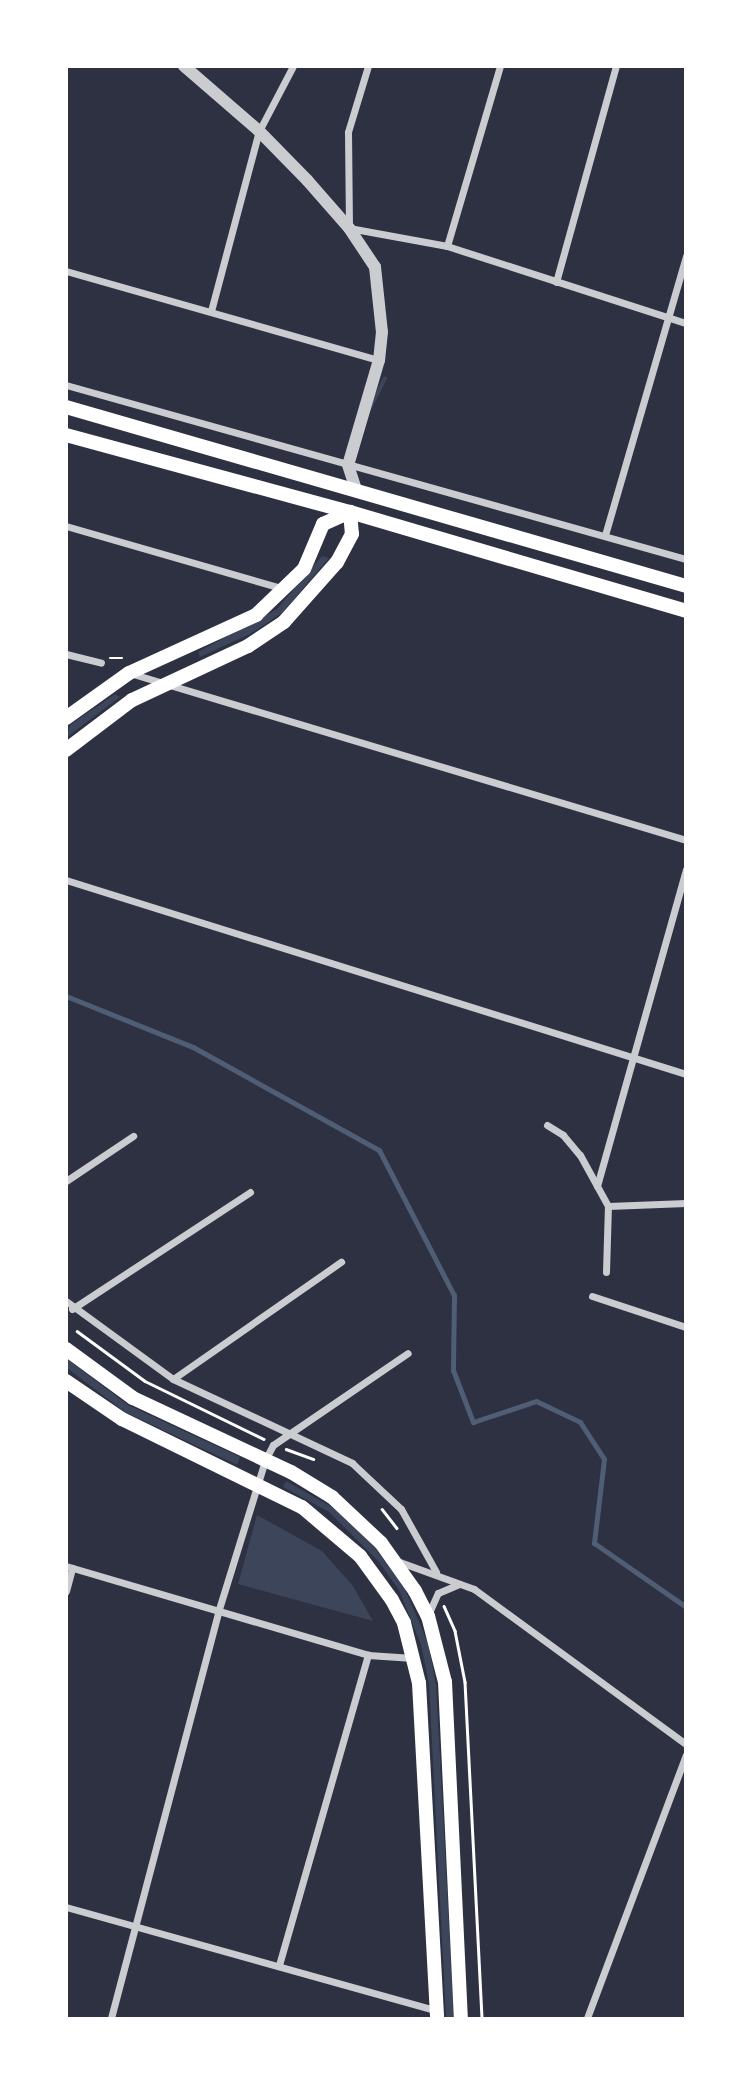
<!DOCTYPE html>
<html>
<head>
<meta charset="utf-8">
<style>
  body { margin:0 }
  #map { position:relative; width:752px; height:2085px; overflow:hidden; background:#2d3142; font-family:"Open Sans",sans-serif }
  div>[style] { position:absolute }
  .green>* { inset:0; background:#3c4559; transform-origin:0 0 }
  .stream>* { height:5px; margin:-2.5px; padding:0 2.5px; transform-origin:2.5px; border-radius:2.5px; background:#4f5d75 }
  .path>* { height:2.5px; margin:-1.25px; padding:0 1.25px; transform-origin:1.25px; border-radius:1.25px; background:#fff }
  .minor>* { height:7px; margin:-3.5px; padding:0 3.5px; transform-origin:3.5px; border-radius:3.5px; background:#caccd0 }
  .tertiary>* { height:12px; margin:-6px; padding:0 6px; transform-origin:6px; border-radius:6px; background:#caccd0 }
  .primary>* { height:14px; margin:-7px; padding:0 7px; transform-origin:7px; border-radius:7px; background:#fff }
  span { translate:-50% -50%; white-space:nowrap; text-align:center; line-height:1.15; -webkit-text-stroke:7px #fff; paint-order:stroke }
  .frame { position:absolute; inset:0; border:68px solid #fff; pointer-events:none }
</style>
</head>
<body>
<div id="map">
  <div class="green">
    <i style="left:384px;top:376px;width:4px;height:80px;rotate:27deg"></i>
    <i style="clip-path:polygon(322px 556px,329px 558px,282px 613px,250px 634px,200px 657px,198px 652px,277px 609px)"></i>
    <i style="clip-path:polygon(115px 694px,120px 697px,67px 737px,70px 725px)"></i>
    <i style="clip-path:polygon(67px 1359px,128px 1405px,240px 1457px,237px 1465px,125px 1412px,67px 1368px)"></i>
    <i style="clip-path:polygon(286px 1481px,332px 1507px,371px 1543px,404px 1587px,428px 1643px,436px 1684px,454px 2018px,446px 2018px,429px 1684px,421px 1645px,399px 1590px,378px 1561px,329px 1512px,283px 1487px)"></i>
    <i style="clip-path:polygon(257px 1515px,322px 1551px,353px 1586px,373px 1621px,238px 1584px)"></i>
  </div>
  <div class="stream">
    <i style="left:66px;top:996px;width:137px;rotate:21.9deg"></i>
    <i style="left:193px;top:1047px;width:213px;rotate:29deg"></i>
    <i style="left:379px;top:1150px;width:163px;rotate:62.7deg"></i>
    <i style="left:454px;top:1295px;width:75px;rotate:90.8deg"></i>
    <i style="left:453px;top:1370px;width:56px;rotate:69deg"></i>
    <i style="left:473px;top:1422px;width:66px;rotate:-18.4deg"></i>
    <i style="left:536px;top:1401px;width:49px;rotate:25.5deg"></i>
    <i style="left:580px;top:1422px;width:44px;rotate:57deg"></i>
    <i style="left:604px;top:1459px;width:85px;rotate:96.8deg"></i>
    <i style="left:594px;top:1543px;width:112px;rotate:34.8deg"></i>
  </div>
  <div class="path">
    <i style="left:110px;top:658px;width:12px"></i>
    <i style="left:77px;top:1331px;width:84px;rotate:36.3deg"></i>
    <i style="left:145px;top:1381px;width:132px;rotate:26deg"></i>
    <i style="left:286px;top:1449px;width:29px;rotate:20deg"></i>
    <i style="left:382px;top:1509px;width:24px;rotate:52deg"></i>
    <i style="left:444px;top:1606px;width:27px;rotate:66deg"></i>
    <i style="left:455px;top:1631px;width:52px;rotate:78.9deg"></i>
    <i style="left:465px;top:1682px;width:336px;rotate:87.1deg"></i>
  </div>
  <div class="minor">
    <i style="left:368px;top:66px;width:69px;rotate:106.9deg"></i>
    <i style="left:348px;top:132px;width:96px;rotate:89.4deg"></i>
    <i style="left:349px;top:228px;width:100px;rotate:10.4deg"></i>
    <i style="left:447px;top:246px;width:251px;rotate:17.9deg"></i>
    <i style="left:447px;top:246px;width:188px;rotate:-73.6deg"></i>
    <i style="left:66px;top:271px;width:325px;rotate:15.9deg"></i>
    <i style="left:556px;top:282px;width:224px;rotate:-74.5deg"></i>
    <i style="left:211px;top:311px;width:186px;rotate:-75.1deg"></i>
    <i style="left:259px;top:131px;width:73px;rotate:-62.4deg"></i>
    <i style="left:66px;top:385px;width:644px;rotate:15.68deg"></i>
    <i style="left:66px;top:526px;width:227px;rotate:16.1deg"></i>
    <i style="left:605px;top:535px;width:291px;rotate:-73.8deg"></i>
    <i style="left:66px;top:654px;width:36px;rotate:14deg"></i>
    <i style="left:133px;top:674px;width:577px;rotate:16.71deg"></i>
    <i style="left:66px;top:880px;width:650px;rotate:17.38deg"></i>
    <i style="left:547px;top:1125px;width:19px;rotate:32deg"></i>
    <i style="left:563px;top:1135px;width:26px;rotate:50deg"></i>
    <i style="left:580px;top:1155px;width:58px;rotate:61.2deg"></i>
    <i style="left:608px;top:1206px;width:78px;rotate:-2.2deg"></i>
    <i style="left:66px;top:1181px;width:81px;rotate:-33.9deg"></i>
    <i style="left:597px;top:1186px;width:329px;rotate:-74.3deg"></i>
    <i style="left:606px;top:1272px;width:66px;rotate:-88.3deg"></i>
    <i style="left:592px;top:1296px;width:99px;rotate:18.3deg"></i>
    <i style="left:66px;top:1301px;width:132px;rotate:36.1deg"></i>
    <i style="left:173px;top:1379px;width:198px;rotate:25.1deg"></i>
    <i style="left:352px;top:1463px;width:67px;rotate:43.2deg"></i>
    <i style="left:401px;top:1509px;width:72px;rotate:60.9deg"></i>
    <i style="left:72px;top:1309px;width:213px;rotate:-33.3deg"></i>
    <i style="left:173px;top:1379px;width:205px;rotate:-34.9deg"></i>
    <i style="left:397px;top:1561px;width:82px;rotate:20deg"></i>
    <i style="left:474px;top:1589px;width:263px;rotate:36.2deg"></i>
    <i style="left:66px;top:1566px;width:315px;rotate:16.4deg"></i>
    <i style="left:368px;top:1655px;width:45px;rotate:3.8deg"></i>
    <i style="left:66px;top:1591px;width:24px;rotate:-75deg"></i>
    <i style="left:428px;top:1615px;width:24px;rotate:-66deg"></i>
    <i style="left:438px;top:1593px;width:23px;rotate:-23deg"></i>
    <i style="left:66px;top:1907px;width:384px;rotate:15.6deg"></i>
    <i style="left:279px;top:1965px;width:323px;rotate:-74deg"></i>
    <i style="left:111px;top:2018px;width:423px;rotate:-75.2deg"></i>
    <i style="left:219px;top:1609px;width:156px;rotate:-72.8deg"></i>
    <i style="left:265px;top:1460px;width:17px;rotate:-62deg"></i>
    <i style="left:273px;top:1445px;width:163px;rotate:-34.3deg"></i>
    <i style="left:587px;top:2018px;width:281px;rotate:-69.4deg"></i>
  </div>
  <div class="tertiary">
    <i style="left:184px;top:66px;width:99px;rotate:40.9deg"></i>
    <i style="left:259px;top:131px;width:69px;rotate:45.6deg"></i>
    <i style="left:307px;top:180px;width:64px;rotate:48.8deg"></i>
    <i style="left:349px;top:228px;width:47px;rotate:56.3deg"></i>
    <i style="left:375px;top:267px;width:65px;rotate:83.9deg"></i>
    <i style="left:382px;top:332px;width:28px;rotate:96deg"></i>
    <i style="left:379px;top:360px;width:109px;rotate:106.4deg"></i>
    <i style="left:348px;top:465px;width:26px;rotate:72deg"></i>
  </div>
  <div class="primary">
    <i style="left:66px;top:407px;width:645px;rotate:16.1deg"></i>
    <i style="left:66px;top:435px;width:294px;rotate:15.2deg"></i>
    <i style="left:350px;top:512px;width:350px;rotate:16.4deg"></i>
    <i style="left:66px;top:718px;width:77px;rotate:-35.5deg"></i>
    <i style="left:129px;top:673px;width:140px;rotate:-24.5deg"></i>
    <i style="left:256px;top:615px;width:66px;rotate:-43.8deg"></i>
    <i style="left:304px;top:569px;width:49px;rotate:-67.1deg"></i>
    <i style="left:323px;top:524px;width:30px;rotate:-24deg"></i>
    <i style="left:350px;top:512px;width:22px;rotate:85deg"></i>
    <i style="left:352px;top:534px;width:32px;rotate:118deg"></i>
    <i style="left:337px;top:562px;width:80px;rotate:131.5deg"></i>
    <i style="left:284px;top:622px;width:43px;rotate:146.3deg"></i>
    <i style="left:248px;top:646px;width:128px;rotate:155deg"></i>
    <i style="left:132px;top:700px;width:83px;rotate:142.9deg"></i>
    <i style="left:66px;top:1349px;width:83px;rotate:36.2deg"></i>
    <i style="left:133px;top:1398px;width:174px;rotate:25.1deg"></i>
    <i style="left:291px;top:1472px;width:48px;rotate:31.4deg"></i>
    <i style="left:332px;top:1497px;width:67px;rotate:43.2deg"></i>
    <i style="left:381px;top:1543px;width:59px;rotate:54.7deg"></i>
    <i style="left:415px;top:1591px;width:28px;rotate:63deg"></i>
    <i style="left:428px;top:1616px;width:68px;rotate:75.6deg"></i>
    <i style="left:445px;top:1682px;width:336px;rotate:87.3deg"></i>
    <i style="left:66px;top:1381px;width:68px;rotate:34.2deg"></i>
    <i style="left:122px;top:1419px;width:200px;rotate:26.1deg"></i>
    <i style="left:302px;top:1507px;width:76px;rotate:40.2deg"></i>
    <i style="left:360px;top:1556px;width:54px;rotate:54deg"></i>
    <i style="left:392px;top:1600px;width:26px;rotate:62deg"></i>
    <i style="left:404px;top:1623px;width:62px;rotate:76deg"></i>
    <i style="left:419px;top:1683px;width:335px;rotate:86.9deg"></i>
  </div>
  <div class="frame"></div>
</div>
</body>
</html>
